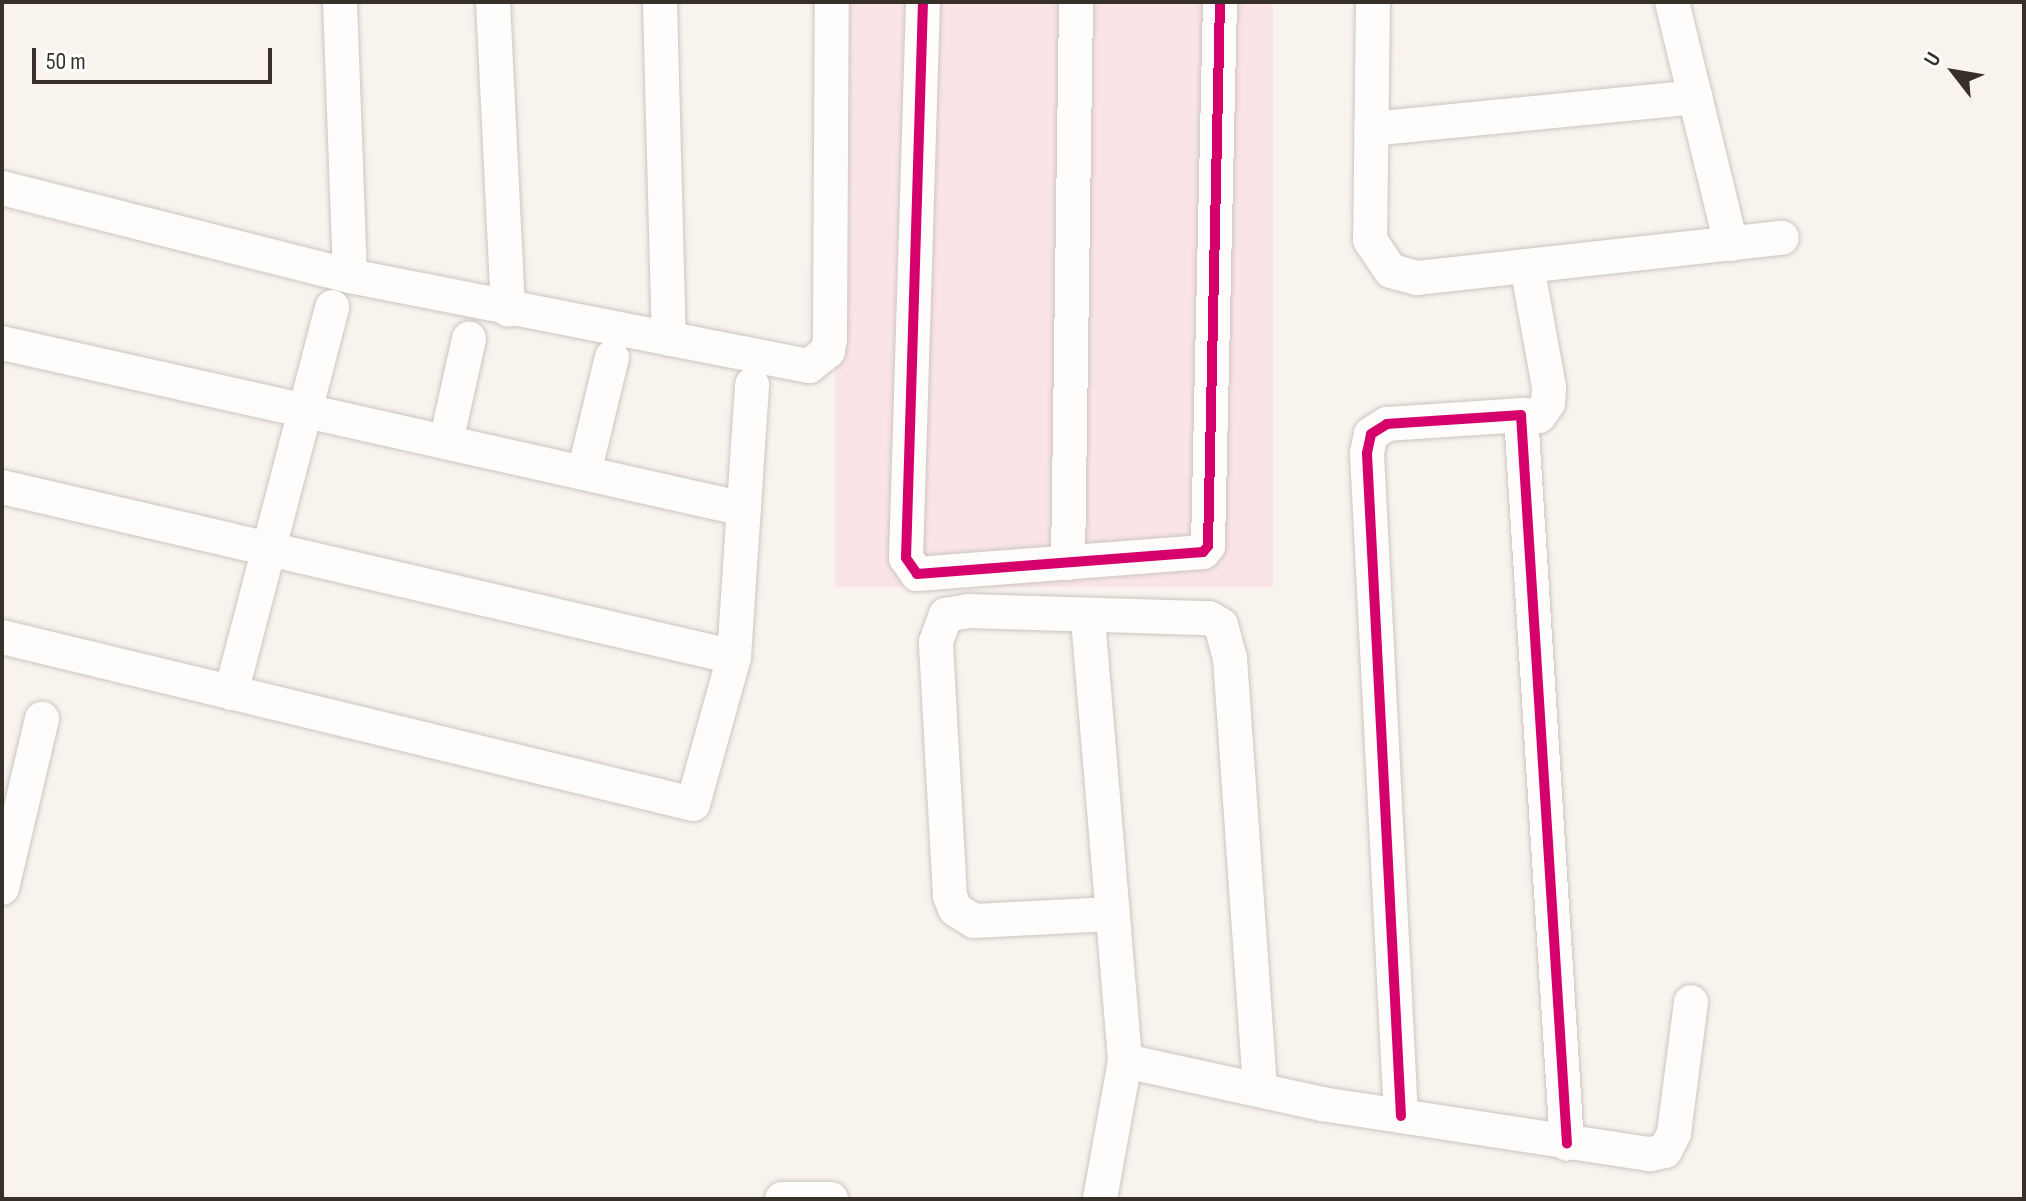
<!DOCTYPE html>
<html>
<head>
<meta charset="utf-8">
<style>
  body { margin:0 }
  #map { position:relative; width:2026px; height:1201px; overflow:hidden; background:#f8f3ed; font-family:"Sofia Sans Condensed",sans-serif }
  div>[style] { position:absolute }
  .green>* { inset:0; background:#fae4e6; transform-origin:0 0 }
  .roads { filter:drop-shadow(0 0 2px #cbc6c0) drop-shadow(0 0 2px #cbc6c0) }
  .street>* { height:34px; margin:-17px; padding:0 17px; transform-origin:17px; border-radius:17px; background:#fefdfc }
  .cycleway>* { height:10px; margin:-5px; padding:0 5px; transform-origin:5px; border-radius:5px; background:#d6006c }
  span { translate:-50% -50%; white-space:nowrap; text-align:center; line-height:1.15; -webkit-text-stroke:6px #fff; paint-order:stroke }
  .frame { position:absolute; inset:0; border:4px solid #363029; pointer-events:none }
  .north { position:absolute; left:1914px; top:32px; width:80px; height:80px; -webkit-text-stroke:6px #fff; paint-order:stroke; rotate:301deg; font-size:22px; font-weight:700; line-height:32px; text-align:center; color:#363029 }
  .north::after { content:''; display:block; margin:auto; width:28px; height:36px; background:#363029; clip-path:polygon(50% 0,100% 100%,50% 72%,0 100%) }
  .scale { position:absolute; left:32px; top:48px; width:240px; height:36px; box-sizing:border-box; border:4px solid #363029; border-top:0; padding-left:10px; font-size:24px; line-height:28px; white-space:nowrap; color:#363029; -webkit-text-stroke:6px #fff; paint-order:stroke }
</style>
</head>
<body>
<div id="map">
  <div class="green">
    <i style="left:835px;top:2px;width:438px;height:585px"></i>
  </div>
  <div class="roads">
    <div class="street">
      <i style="left:340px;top:2px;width:274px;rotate:87.9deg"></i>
      <i style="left:493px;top:2px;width:308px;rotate:87.2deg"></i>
      <i style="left:660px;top:2px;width:337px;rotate:88.5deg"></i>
      <i style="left:923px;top:2px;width:556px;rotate:91.75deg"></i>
      <i style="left:906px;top:558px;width:19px;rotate:55deg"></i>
      <i style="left:917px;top:574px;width:287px;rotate:-4.4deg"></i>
      <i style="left:1203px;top:552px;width:8px;rotate:-50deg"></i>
      <i style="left:1208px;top:546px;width:544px;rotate:-88.74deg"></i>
      <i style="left:1373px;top:2px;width:238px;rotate:90.7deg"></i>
      <i style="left:1370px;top:240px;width:37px;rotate:56deg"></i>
      <i style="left:1391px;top:271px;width:27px;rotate:15deg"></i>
      <i style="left:1417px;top:278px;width:367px;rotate:-6.3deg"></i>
      <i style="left:1672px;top:2px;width:249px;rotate:76.3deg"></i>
      <i style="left:1371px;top:129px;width:326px;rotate:-5.6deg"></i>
      <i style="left:2px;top:188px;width:359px;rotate:14.2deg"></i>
      <i style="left:350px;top:276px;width:468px;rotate:11.1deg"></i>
      <i style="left:809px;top:366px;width:24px;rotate:-38deg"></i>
      <i style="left:828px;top:351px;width:12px;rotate:-81deg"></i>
      <i style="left:830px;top:339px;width:337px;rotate:-89.7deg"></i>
      <i style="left:2px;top:343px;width:760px;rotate:12.61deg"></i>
      <i style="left:1521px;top:415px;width:18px;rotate:3deg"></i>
      <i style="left:1539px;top:416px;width:16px;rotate:-55deg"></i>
      <i style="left:1548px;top:403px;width:16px;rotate:-86deg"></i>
      <i style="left:1549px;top:387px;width:123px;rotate:-100.3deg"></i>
      <i style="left:446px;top:442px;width:106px;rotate:-77.4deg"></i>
      <i style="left:584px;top:473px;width:119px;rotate:-76.4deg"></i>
      <i style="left:2px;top:487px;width:751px;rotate:13.07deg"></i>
      <i style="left:1068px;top:563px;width:561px;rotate:-89.18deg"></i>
      <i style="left:1088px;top:619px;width:444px;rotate:85.2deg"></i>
      <i style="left:1125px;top:1061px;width:140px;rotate:100.3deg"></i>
      <i style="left:2px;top:637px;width:711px;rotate:13.59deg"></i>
      <i style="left:693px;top:804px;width:153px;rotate:-74.4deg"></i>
      <i style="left:734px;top:657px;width:273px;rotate:-86.2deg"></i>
      <i style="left:231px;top:693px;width:399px;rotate:-75.3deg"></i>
      <i style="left:2px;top:888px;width:174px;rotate:-76.7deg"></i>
      <i style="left:1111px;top:914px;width:137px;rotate:177.1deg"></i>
      <i style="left:974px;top:921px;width:22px;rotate:-148deg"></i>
      <i style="left:955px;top:909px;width:14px;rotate:-111deg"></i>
      <i style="left:950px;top:896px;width:254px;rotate:-93.2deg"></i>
      <i style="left:936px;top:642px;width:29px;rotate:-70deg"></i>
      <i style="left:946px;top:615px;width:22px;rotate:-10deg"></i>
      <i style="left:968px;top:611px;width:241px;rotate:1.7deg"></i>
      <i style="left:1209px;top:618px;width:14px;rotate:30deg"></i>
      <i style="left:1221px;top:625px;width:34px;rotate:75deg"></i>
      <i style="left:1230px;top:658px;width:432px;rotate:86deg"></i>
      <i style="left:1125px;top:1061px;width:202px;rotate:12.3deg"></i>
      <i style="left:1322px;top:1104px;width:332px;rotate:8.7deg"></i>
      <i style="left:1650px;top:1154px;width:15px;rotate:-11deg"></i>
      <i style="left:1665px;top:1151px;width:20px;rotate:-63deg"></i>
      <i style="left:1674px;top:1133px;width:132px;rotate:-82.6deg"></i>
      <i style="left:1401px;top:1116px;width:664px;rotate:-92.94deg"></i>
      <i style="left:1367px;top:453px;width:19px;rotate:-78deg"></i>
      <i style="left:1371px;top:434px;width:19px;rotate:-32deg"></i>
      <i style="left:1387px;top:424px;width:134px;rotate:-3.8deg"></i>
      <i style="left:1521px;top:415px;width:730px;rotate:86.39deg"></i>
      <i style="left:782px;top:1199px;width:49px"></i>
    </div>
  </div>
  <div class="cycleway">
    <i style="left:923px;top:2px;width:556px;rotate:91.75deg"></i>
    <i style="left:906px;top:558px;width:19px;rotate:55deg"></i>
    <i style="left:917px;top:574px;width:287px;rotate:-4.4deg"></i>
    <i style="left:1203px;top:552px;width:8px;rotate:-50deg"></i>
    <i style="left:1208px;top:546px;width:544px;rotate:-88.74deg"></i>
    <i style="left:1401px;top:1116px;width:664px;rotate:-92.94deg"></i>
    <i style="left:1367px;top:453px;width:19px;rotate:-78deg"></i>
    <i style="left:1371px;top:434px;width:19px;rotate:-32deg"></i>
    <i style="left:1387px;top:424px;width:134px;rotate:-3.8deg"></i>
    <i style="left:1521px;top:415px;width:730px;rotate:86.39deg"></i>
  </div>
  <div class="frame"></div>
  <div class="north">U</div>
  <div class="scale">50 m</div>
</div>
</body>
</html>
